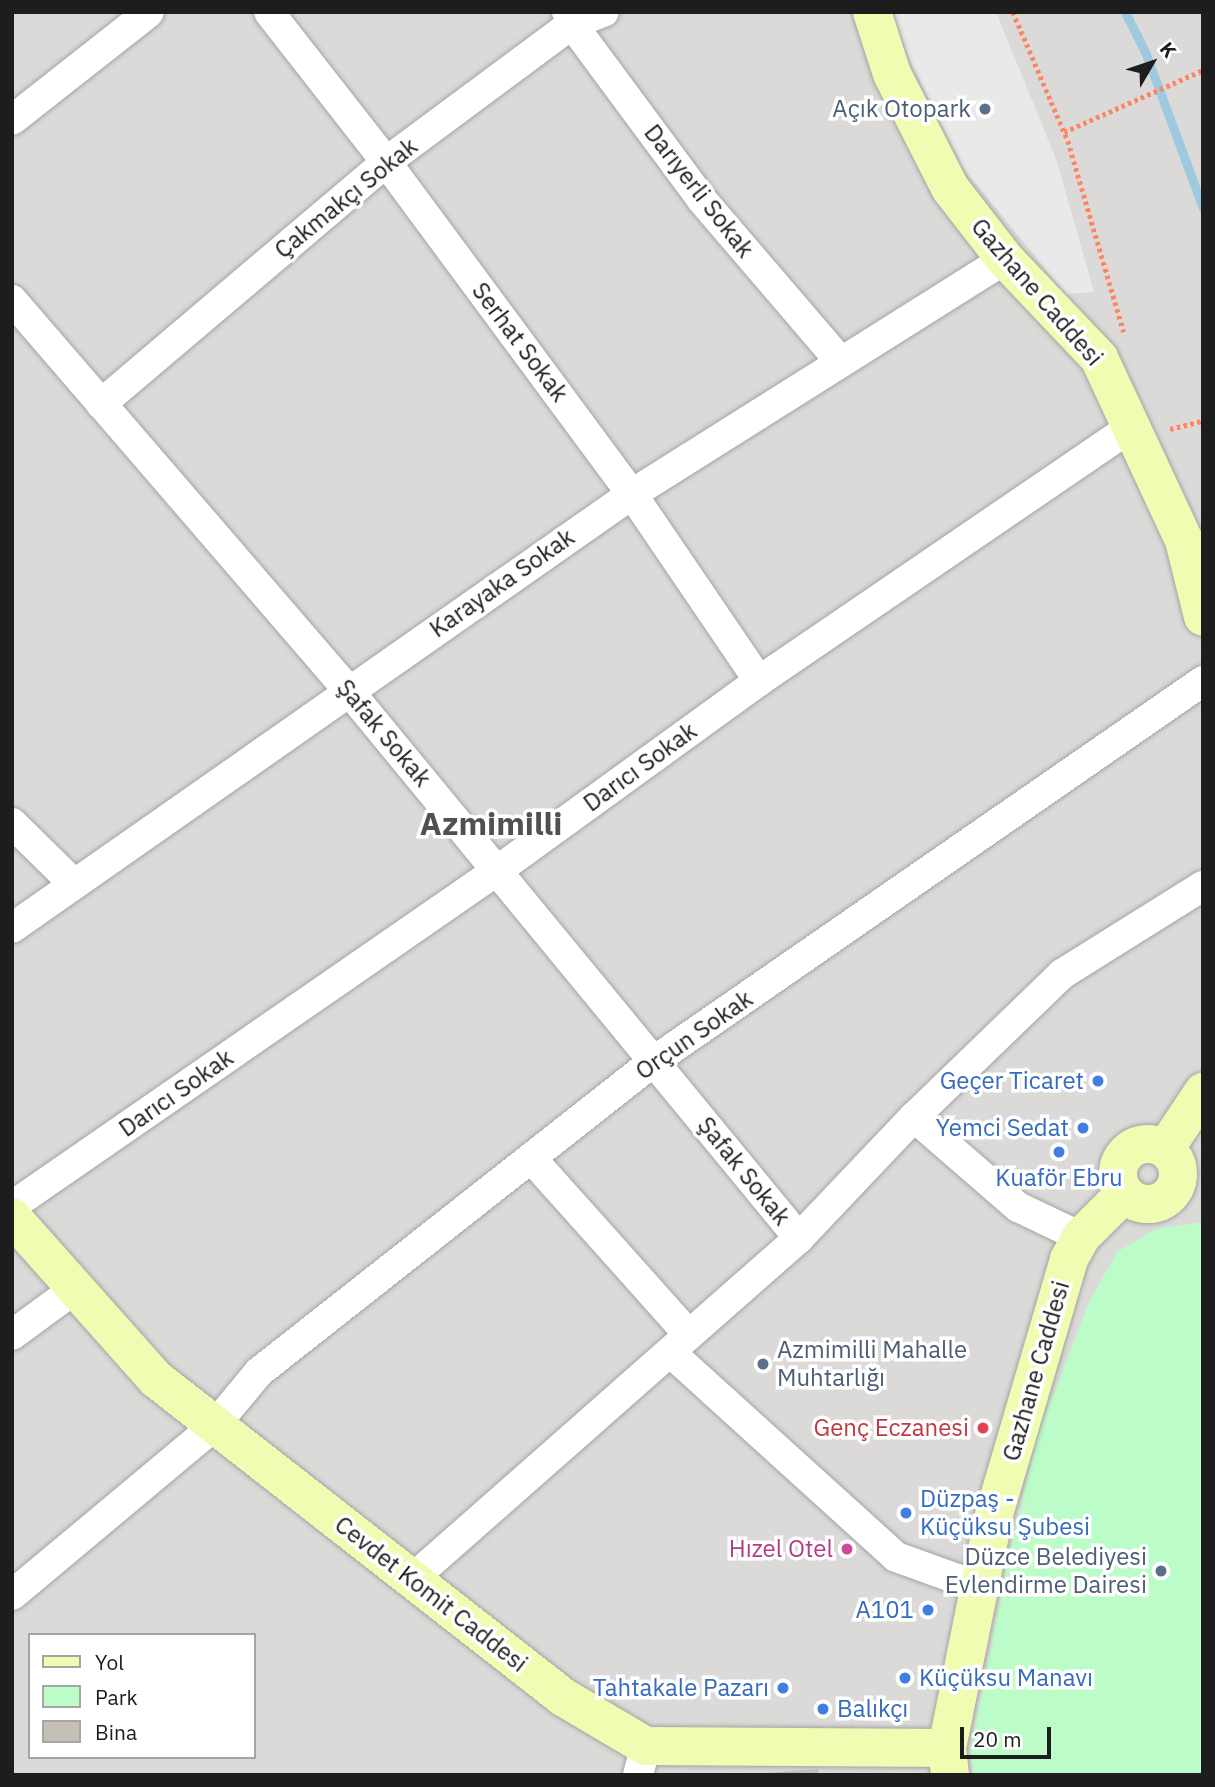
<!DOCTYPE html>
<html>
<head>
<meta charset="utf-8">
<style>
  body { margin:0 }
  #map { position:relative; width:1215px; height:1787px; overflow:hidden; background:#eeece2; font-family:"IBM Plex Sans",sans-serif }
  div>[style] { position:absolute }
  .residential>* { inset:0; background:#dbdad9 }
  .park>* { inset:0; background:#bbfcc8 }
  .parking>* { inset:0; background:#e9e9e9 }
  .stream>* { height:9px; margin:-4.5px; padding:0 4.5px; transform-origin:4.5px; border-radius:4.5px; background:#9fc9df }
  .building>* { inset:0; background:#c6bfb5 }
  .path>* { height:4.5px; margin-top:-2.25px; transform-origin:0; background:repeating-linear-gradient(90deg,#ff8562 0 3.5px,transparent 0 7px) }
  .roads { filter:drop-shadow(0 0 2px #a4a4a4) drop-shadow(0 0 2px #a4a4a4) }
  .street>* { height:30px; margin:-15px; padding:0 15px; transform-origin:15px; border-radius:15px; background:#fff }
  .secondary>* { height:38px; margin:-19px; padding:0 19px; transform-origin:19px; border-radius:19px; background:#effcb2 }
  .secondary>.ring { margin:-19px; padding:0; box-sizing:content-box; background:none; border:38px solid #effcb2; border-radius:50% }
  .dots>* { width:19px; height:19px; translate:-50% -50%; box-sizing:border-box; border:4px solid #fff; border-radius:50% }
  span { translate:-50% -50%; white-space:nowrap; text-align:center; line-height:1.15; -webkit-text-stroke:7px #fff; paint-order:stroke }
  .service-label { font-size:24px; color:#4e5e75 }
  .right { translate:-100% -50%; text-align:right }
  .left { translate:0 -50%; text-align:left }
  .street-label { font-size:24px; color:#1d1d1d }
  .shop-label { font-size:24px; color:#366cbe }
  .health-label { font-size:24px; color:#be3a42 }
  .hotel-label { font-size:24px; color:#b23c85 }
  .district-label { font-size:32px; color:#505050; font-weight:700 }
  .frame { position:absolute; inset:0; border:14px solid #1d1d1d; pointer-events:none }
  .legend { position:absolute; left:28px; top:1633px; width:228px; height:126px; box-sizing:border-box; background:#fff; border:2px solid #a5a5a5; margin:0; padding:9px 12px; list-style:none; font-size:21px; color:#1d1d1d }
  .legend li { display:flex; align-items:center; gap:14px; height:35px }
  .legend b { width:35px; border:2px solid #a5a5a5 }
  .north { position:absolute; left:1117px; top:28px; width:70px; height:70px; -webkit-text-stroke:5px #fff; paint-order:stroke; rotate:51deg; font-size:19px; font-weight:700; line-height:28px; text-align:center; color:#1d1d1d }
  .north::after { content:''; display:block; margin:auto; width:24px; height:32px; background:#1d1d1d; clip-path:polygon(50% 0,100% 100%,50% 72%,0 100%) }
  .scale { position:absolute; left:960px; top:1727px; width:91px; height:32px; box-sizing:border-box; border:4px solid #1d1d1d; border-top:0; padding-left:9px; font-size:21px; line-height:24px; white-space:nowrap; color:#1d1d1d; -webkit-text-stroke:5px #fff; paint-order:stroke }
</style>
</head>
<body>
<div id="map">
  <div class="residential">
    <i style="clip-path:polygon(evenodd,12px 12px,1203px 12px,1203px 1775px,12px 1775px,12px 12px,30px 1635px,254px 1635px,254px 1757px,30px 1757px,30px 1635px)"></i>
  </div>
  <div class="park">
    <i style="clip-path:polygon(1203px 1222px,1203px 1775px,973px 1775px,970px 1751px,1009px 1555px,1039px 1431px,1089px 1302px,1117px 1252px,1156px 1229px)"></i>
  </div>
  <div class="parking">
    <i style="clip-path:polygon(892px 12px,996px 12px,1056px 159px,1094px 292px,1066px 294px,964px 169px,907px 54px)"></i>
  </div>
  <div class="stream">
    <i style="left:1125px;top:12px;width:47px;rotate:63.4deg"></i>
    <i style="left:1146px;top:54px;width:164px;rotate:69.7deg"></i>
  </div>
  <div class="building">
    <i style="clip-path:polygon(818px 1769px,819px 1775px,766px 1775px,766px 1773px)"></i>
  </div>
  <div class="path">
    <i style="left:1013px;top:12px;width:140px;rotate:66.9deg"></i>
    <i style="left:1068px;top:141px;width:199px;rotate:73.7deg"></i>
    <i style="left:1064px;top:132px;width:152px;rotate:-24deg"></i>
    <i style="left:1170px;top:429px;width:34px;rotate:-14deg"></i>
  </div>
  <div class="roads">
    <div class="street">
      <i style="left:269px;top:12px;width:190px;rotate:52deg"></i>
      <i style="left:386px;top:162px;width:413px;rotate:53.5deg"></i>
      <i style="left:632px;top:494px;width:226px;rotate:55.8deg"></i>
      <i style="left:567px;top:12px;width:13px;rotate:67deg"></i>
      <i style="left:572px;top:24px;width:219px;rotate:53.5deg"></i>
      <i style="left:702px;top:200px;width:213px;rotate:49.4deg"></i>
      <i style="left:12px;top:120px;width:174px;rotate:-38.2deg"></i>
      <i style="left:12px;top:300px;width:515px;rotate:49.25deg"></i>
      <i style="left:348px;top:690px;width:710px;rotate:50.55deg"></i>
      <i style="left:101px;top:404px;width:374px;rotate:-40.3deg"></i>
      <i style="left:386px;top:162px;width:232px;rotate:-36.6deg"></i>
      <i style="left:572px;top:24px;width:34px;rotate:-21deg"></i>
      <i style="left:12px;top:823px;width:87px;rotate:44.5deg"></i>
      <i style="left:12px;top:928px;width:757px;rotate:-34.99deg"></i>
      <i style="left:632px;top:494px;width:441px;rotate:-32.2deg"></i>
      <i style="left:914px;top:1117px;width:138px;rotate:40.9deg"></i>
      <i style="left:1018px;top:1207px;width:70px;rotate:25.5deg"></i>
      <i style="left:531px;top:1158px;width:237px;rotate:48.2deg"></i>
      <i style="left:12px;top:1206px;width:591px;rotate:-34.66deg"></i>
      <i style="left:498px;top:870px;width:322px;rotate:-35.9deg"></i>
      <i style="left:759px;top:681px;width:450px;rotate:-34.3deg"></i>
      <i style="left:12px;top:1335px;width:79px;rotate:-36.3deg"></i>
      <i style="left:670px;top:1352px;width:305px;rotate:42.2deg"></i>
      <i style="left:896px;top:1557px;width:89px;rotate:19.7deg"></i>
      <i style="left:412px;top:1579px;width:516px;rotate:-41.38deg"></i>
      <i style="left:799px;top:1238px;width:167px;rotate:-46.5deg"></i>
      <i style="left:914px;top:1117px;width:206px;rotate:-44deg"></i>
      <i style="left:1062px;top:974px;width:166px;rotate:-32deg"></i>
      <i style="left:12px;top:1595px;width:265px;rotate:-39.9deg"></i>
      <i style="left:215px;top:1425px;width:69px;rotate:-50.3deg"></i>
      <i style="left:259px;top:1372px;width:503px;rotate:-38.21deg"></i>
      <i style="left:654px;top:1061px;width:668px;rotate:-34.69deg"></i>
      <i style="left:638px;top:1775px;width:30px;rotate:-75deg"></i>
    </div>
    <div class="secondary">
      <i style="left:872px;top:12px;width:65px;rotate:72.1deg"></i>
      <i style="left:892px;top:74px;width:128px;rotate:63deg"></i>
      <i style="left:950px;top:188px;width:90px;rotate:52.2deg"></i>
      <i style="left:1005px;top:259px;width:137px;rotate:46.5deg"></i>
      <i style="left:1099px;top:358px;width:201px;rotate:65deg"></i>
      <i style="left:1184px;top:540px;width:79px;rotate:76.1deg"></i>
      <i class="ring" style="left:1118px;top:1144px;width:22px;height:22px"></i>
      <i style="left:1165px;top:1149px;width:69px;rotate:-56.3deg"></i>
      <i style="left:12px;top:1217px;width:217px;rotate:48.4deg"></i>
      <i style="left:156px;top:1379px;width:517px;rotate:38deg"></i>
      <i style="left:563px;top:1697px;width:96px;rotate:30.6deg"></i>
      <i style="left:646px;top:1746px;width:301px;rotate:0.4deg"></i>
      <i style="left:950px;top:1774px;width:26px;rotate:-97deg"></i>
      <i style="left:947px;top:1748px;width:242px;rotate:-78.6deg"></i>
      <i style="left:995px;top:1511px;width:263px;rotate:-73.6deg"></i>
      <i style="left:1069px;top:1259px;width:25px;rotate:-61deg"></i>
      <i style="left:1081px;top:1237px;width:62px;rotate:-45deg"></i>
    </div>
  </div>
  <div class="dots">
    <i style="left:985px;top:109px;background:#5c6f8a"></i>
    <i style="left:1098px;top:1081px;background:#3f7fe0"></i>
    <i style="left:1083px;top:1128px;background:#3f7fe0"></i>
    <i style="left:1059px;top:1152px;background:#3f7fe0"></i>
    <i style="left:763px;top:1364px;background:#5c6f8a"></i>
    <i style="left:983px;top:1428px;background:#e0444e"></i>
    <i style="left:906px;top:1513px;background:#3f7fe0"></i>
    <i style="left:847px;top:1549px;background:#d1479c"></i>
    <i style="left:1161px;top:1571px;background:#5c6f8a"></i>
    <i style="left:928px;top:1610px;background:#3f7fe0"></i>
    <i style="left:905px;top:1678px;background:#3f7fe0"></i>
    <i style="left:783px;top:1688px;background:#3f7fe0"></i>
    <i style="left:823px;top:1709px;background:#3f7fe0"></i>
  </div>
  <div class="service-label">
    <span class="right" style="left:971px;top:109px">Açık Otopark</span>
    <span class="left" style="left:777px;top:1364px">Azmimilli Mahalle<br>Muhtarlığı</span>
    <span class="right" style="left:1147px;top:1571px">Düzce Belediyesi<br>Evlendirme Dairesi</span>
  </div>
  <div class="street-label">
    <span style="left:699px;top:191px;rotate:52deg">Darıyerli Sokak</span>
    <span style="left:346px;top:198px;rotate:-39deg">Çakmakçı Sokak</span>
    <span style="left:1037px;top:292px;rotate:49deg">Gazhane Caddesi</span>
    <span style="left:520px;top:342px;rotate:53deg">Serhat Sokak</span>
    <span style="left:502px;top:583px;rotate:-35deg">Karayaka Sokak</span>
    <span style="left:384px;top:733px;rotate:50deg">Şafak Sokak</span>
    <span style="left:640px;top:767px;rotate:-36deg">Darıcı Sokak</span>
    <span style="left:694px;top:1035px;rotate:-35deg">Orçun Sokak</span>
    <span style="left:176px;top:1093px;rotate:-35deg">Darıcı Sokak</span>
    <span style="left:744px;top:1171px;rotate:51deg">Şafak Sokak</span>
    <span style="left:1036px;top:1371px;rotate:-74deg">Gazhane Caddesi</span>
    <span style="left:431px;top:1594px;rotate:38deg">Cevdet Komit Caddesi</span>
  </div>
  <div class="shop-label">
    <span class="right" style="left:1084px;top:1081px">Geçer Ticaret</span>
    <span class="right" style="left:1069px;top:1128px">Yemci Sedat</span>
    <span style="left:1059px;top:1178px">Kuaför Ebru</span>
    <span class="left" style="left:920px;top:1513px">Düzpaş -<br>Küçüksu Şubesi</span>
    <span class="right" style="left:914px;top:1610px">A101</span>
    <span class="left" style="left:919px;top:1678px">Küçüksu Manavı</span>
    <span class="right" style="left:769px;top:1688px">Tahtakale Pazarı</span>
    <span class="left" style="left:837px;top:1709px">Balıkçı</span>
  </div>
  <div class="health-label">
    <span class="right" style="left:969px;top:1428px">Genç Eczanesi</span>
  </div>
  <div class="hotel-label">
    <span class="right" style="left:833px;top:1549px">Hızel Otel</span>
  </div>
  <div class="district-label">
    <span style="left:491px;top:823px">Azmimilli</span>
  </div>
  <div class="frame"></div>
  <ul class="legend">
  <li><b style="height:9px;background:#effcb2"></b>Yol</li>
  <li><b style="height:19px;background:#bbfcc8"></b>Park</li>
  <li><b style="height:19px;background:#c6bfb5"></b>Bina</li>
  </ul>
  <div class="north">K</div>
  <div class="scale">20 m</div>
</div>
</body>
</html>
